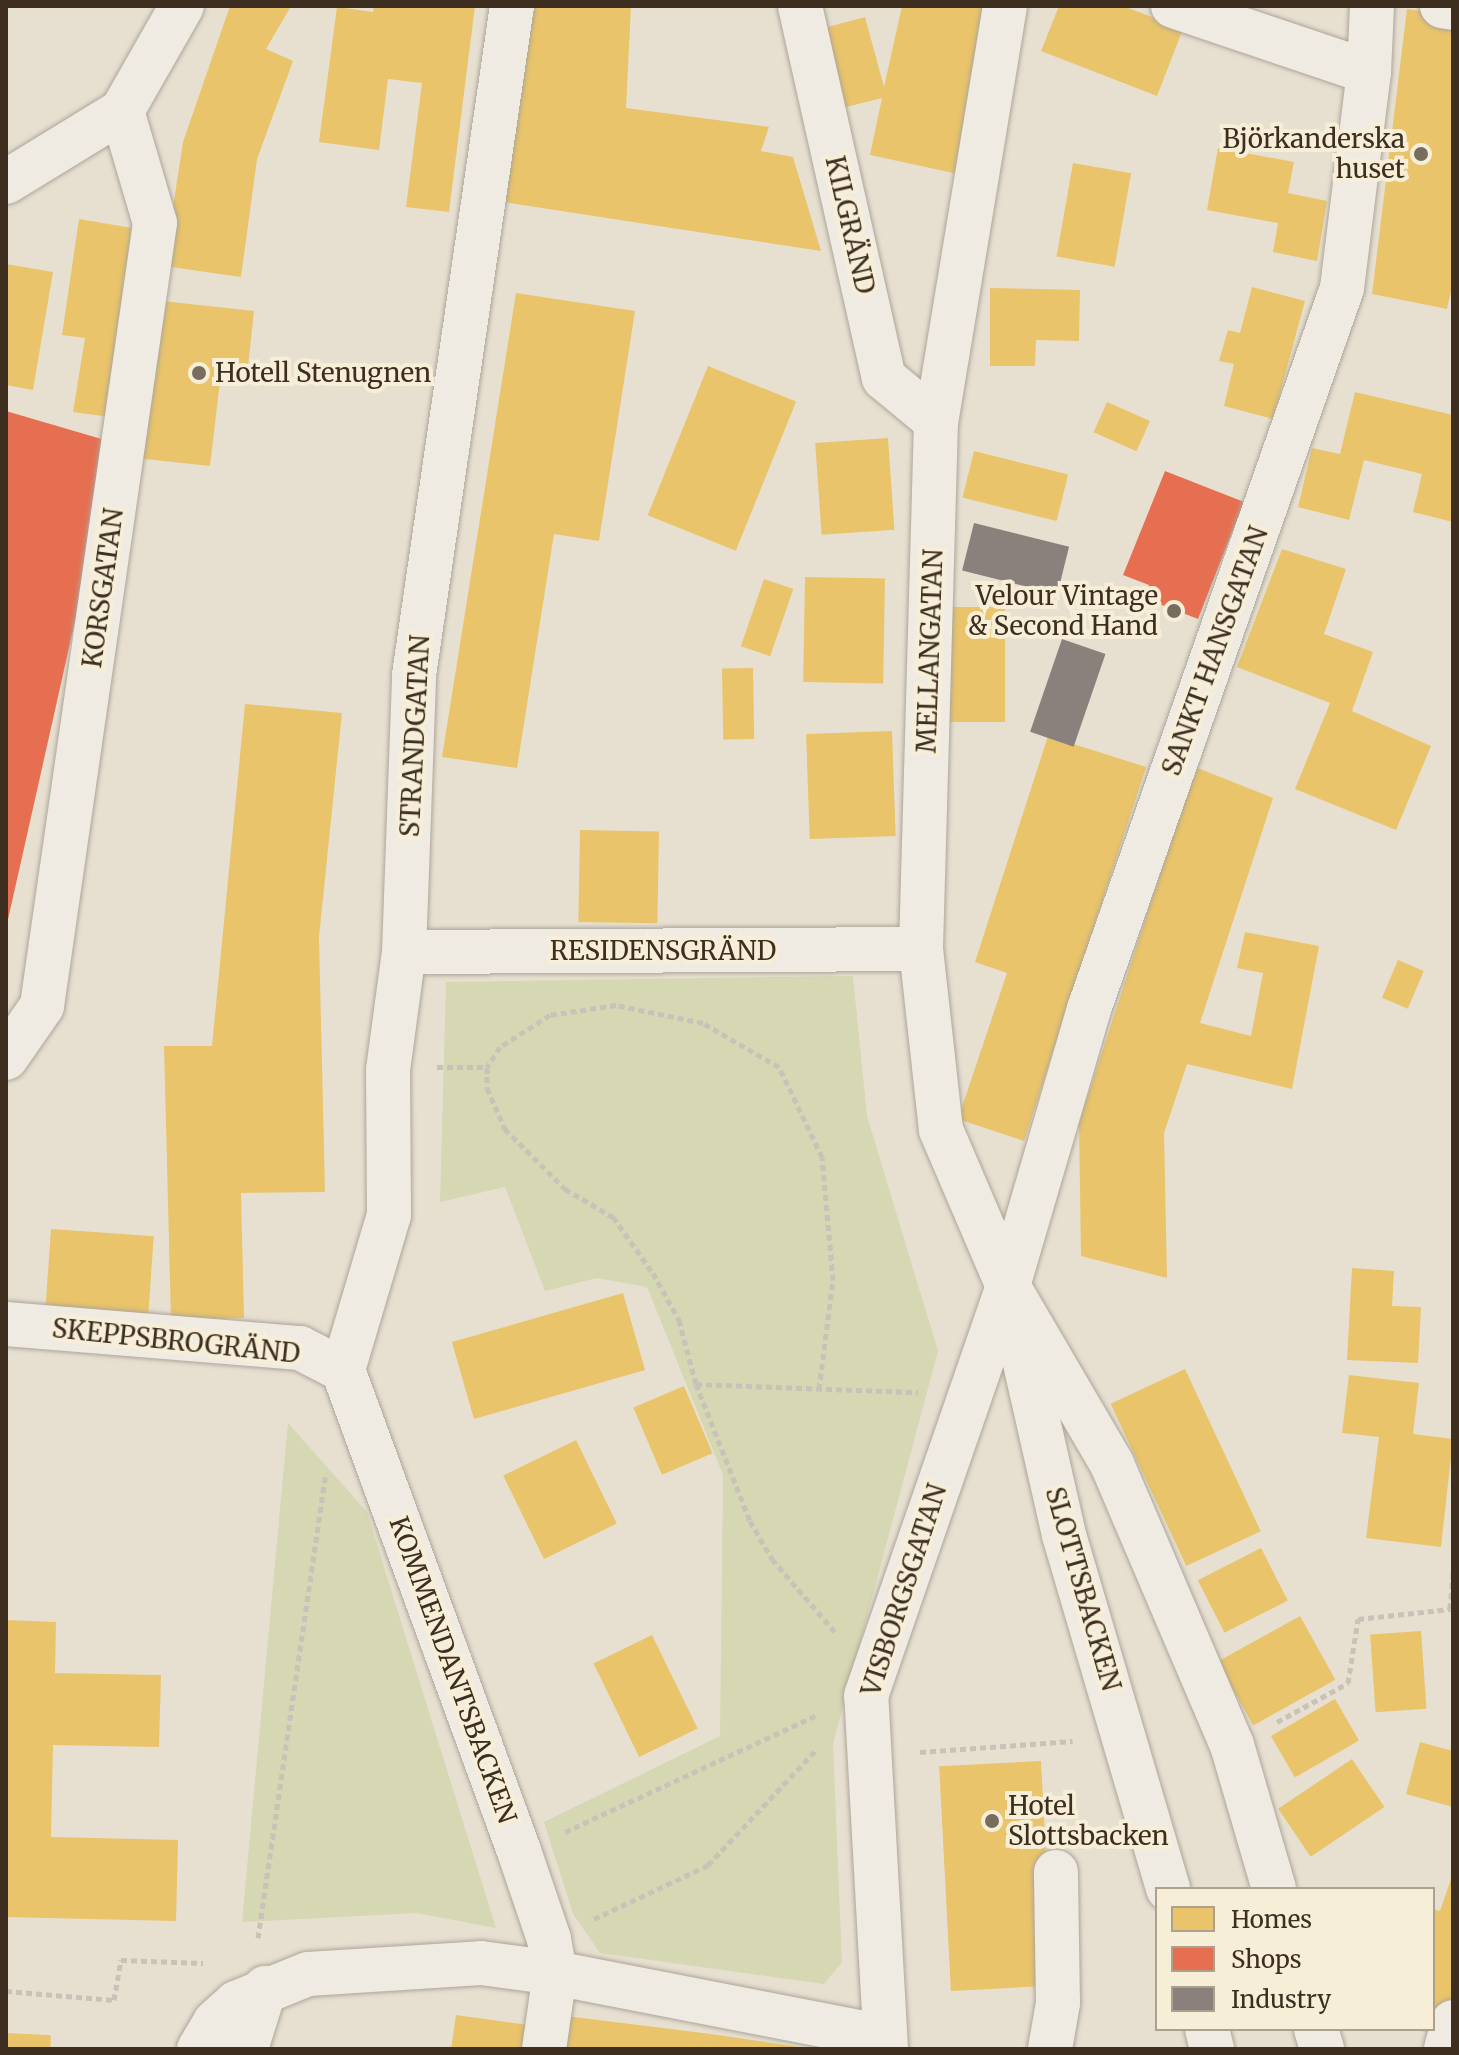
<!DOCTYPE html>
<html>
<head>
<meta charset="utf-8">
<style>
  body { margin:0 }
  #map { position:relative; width:1459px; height:2055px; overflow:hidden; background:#e7e0d1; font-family:Merriweather,serif }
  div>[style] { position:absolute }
  .green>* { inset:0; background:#d6d7b3 }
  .homes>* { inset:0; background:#e9c46a; transform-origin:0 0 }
  .shops>* { inset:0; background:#e76f51 }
  .industry>* { inset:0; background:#8a817c; transform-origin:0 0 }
  .path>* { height:5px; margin-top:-2.5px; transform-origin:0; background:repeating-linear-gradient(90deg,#c8c2b9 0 6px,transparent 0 10px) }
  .roads { filter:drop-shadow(0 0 2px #ada599) drop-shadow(0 0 2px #ada599) }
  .minor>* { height:44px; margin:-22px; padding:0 22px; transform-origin:22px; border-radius:22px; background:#efebe3 }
  .dots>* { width:22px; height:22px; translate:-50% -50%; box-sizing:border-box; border:4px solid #f7eed8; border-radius:50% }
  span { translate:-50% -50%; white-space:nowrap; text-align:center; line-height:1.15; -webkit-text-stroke:8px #f7eed8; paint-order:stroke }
  .poi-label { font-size:26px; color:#3d2e20 }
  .right { translate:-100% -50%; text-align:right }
  .left { translate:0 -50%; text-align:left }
  .street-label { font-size:26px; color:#3d2e20 }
  .frame { position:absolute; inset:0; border:8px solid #3d2e20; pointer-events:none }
  .legend { position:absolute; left:1155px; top:1887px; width:280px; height:144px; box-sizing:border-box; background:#f7eed8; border:2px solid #ada18e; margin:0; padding:10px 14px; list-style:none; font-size:24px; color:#3d2e20 }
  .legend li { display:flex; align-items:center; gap:16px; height:40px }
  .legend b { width:40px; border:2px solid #ada18e }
</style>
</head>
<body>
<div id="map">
  <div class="green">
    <i style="clip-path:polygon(853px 976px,867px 1116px,938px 1351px,833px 1744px,842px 1962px,824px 1984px,600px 1953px,573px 1914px,544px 1822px,720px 1736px,723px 1475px,647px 1287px,597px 1278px,545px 1291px,505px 1187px,440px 1202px,446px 982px)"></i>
    <i style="clip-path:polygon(288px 1423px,367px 1512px,496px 1928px,416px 1913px,242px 1922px)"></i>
  </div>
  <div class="homes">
    <i style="clip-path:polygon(230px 6px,291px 6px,266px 49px,293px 61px,257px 159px,241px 277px,164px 266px,183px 142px)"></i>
    <i style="clip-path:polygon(374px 6px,475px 6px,449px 212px,406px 207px,422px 83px,388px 79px,379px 150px,319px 142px,337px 7px,373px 12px)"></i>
    <i style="clip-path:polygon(521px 6px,631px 6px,626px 108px,769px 127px,761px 151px,793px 157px,821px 251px,490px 200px)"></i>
    <i style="clip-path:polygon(902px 6px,993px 6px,958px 174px,870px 155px,882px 98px,834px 110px,813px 31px,865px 17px,884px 87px)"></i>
    <i style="clip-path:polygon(1059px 6px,1123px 6px,1183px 29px,1157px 96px,1041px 51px)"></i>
    <i style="clip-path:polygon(1407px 9px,1453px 16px,1453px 282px,1447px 309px,1372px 294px)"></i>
    <i style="clip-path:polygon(1218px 148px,1294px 162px,1288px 193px,1327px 201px,1317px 261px,1273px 252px,1278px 223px,1207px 210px)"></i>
    <i style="left:1073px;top:163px;width:59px;height:95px;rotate:10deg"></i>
    <i style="clip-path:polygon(79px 219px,138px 229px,110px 417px,73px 412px,85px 338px,62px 335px)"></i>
    <i style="clip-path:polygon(6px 264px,53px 272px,33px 390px,6px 385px)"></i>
    <i style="clip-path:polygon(1252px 287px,1305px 301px,1273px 419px,1224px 406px,1234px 364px,1219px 361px,1228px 330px,1240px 333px)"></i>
    <i style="clip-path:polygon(990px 288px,1080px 290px,1079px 341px,1036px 340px,1035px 366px,990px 366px)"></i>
    <i style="clip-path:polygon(516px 293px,635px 311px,599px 541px,554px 534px,517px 768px,442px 757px)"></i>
    <i style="clip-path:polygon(153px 300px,254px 311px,248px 367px,222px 364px,210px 466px,136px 458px)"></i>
    <i style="left:708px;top:366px;width:95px;height:161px;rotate:22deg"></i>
    <i style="clip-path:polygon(1355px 392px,1453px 415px,1453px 522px,1413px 512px,1422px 474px,1364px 460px,1349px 520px,1298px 507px,1312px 448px,1340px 454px)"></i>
    <i style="left:1107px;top:402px;width:47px;height:33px;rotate:24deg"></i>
    <i style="left:888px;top:438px;width:92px;height:73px;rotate:86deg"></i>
    <i style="left:974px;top:451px;width:97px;height:48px;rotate:14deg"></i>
    <i style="clip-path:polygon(1282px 549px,1346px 569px,1324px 634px,1373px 652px,1352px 711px,1431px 746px,1396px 830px,1295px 789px,1330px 703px,1237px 667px)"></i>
    <i style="left:805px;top:577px;width:80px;height:105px;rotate:1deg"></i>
    <i style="left:764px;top:579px;width:31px;height:71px;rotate:19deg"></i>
    <i style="left:947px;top:607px;width:58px;height:115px"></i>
    <i style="left:753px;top:668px;width:71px;height:31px;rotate:89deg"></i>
    <i style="clip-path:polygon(245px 704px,342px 713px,319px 937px,325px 1192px,241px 1193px,244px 1318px,171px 1320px,164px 1046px,212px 1046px)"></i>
    <i style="left:892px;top:731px;width:105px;height:86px;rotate:88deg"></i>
    <i style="clip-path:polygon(1048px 736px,1146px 767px,1024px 1141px,958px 1119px,1007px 973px,975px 962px)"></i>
    <i style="clip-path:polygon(1195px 767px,1273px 798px,1200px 1023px,1251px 1036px,1263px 973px,1237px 968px,1245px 932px,1319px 946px,1292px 1089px,1187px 1064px,1164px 1133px,1167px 1278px,1081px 1256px,1079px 1123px)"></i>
    <i style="left:580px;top:830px;width:79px;height:92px;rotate:1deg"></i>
    <i style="left:1398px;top:960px;width:28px;height:41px;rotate:23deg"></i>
    <i style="left:51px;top:1229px;width:103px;height:78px;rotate:4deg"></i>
    <i style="clip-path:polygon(1352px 1268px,1394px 1271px,1392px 1306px,1421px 1307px,1418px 1363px,1347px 1360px)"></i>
    <i style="left:623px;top:1293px;width:80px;height:178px;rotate:74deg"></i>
    <i style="left:1185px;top:1369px;width:179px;height:82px;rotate:65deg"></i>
    <i style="clip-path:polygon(1349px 1375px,1419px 1383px,1413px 1434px,1453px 1439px,1441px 1547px,1366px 1538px,1379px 1437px,1342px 1433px)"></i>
    <i style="left:684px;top:1386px;width:73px;height:55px;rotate:67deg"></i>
    <i style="left:576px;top:1440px;width:93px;height:81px;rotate:64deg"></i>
    <i style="left:1261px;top:1548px;width:59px;height:71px;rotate:63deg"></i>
    <i style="left:1300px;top:1616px;width:73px;height:94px;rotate:61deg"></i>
    <i style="clip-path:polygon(6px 1620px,56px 1622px,55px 1673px,161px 1675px,159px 1747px,53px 1745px,51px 1837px,178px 1840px,176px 1921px,6px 1917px)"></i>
    <i style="left:1421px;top:1631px;width:78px;height:51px;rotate:86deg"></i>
    <i style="left:652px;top:1635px;width:104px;height:65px;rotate:64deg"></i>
    <i style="left:1335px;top:1699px;width:48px;height:74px;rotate:60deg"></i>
    <i style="clip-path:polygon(1420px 1742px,1453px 1751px,1453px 1807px,1406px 1794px)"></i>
    <i style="left:1352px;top:1759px;width:58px;height:89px;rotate:56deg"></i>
    <i style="left:1041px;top:1761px;width:225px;height:102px;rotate:87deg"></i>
    <i style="clip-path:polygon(1453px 1873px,1453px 1991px,1440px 2034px,1421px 2031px,1433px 2029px,1433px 1909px,1440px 1911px)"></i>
    <i style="clip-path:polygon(456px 2015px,528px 2025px,525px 2049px,451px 2049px)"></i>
    <i style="clip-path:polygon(566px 2016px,711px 2034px,812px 2049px,562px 2049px)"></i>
    <i style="left:6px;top:2033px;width:45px;height:16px;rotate:3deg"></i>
  </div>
  <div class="shops">
    <i style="clip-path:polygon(6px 411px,115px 443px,7px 924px,6px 924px)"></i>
    <i style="clip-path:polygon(1165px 471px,1244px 502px,1198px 619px,1144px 598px,1149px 585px,1123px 575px)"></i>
  </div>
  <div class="industry">
    <i style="left:974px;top:523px;width:98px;height:49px;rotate:14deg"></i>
    <i style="left:1062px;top:639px;width:46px;height:98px;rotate:19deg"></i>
  </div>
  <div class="path">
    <i style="left:437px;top:1067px;width:50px"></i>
    <i style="left:696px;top:1384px;width:222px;rotate:2.1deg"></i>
    <i style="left:819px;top:1389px;width:110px;rotate:-82.7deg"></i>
    <i style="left:833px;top:1280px;width:123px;rotate:-95.1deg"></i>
    <i style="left:822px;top:1157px;width:100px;rotate:-115.5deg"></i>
    <i style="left:779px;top:1067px;width:88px;rotate:-149.9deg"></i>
    <i style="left:703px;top:1023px;width:89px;rotate:-168.3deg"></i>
    <i style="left:616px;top:1005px;width:67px;rotate:171.4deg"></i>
    <i style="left:550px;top:1015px;width:59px;rotate:147.4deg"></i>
    <i style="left:500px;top:1047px;width:24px;rotate:123deg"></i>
    <i style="left:487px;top:1067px;width:21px;rotate:90deg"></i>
    <i style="left:487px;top:1088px;width:45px;rotate:66.3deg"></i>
    <i style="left:505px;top:1129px;width:85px;rotate:45deg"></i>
    <i style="left:565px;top:1189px;width:56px;rotate:30.3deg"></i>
    <i style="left:613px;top:1217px;width:69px;rotate:54.5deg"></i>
    <i style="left:653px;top:1273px;width:54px;rotate:61deg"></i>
    <i style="left:679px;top:1320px;width:66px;rotate:75.1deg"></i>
    <i style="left:696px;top:1384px;width:147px;rotate:68.5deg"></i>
    <i style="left:750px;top:1521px;width:44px;rotate:59.9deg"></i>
    <i style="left:772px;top:1559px;width:96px;rotate:49.2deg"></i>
    <i style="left:1277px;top:1722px;width:81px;rotate:-28.8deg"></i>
    <i style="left:1348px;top:1683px;width:65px;rotate:-81.1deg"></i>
    <i style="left:1358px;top:1619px;width:93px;rotate:-6.2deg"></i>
    <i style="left:1450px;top:1609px;width:37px;rotate:-85deg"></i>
    <i style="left:920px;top:1752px;width:153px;rotate:-4.1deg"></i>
    <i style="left:565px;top:1832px;width:278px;rotate:-24.9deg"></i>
    <i style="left:594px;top:1919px;width:126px;rotate:-25.3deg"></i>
    <i style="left:708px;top:1865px;width:159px;rotate:-46.8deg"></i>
    <i style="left:258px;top:1938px;width:470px;rotate:-81.7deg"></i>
    <i style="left:6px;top:1991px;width:108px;rotate:4.8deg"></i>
    <i style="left:114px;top:2000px;width:41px;rotate:-80.1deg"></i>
    <i style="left:121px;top:1960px;width:82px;rotate:2.1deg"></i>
  </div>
  <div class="roads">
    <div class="minor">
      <i style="left:800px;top:6px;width:381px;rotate:77.3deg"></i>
      <i style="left:884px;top:378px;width:67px;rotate:39.6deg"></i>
      <i style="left:1005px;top:6px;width:421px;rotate:99.4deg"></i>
      <i style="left:936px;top:421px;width:528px;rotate:91.63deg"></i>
      <i style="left:921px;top:949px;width:182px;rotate:83.7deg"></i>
      <i style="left:941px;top:1130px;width:170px;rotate:66.8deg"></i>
      <i style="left:1008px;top:1286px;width:206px;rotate:59.7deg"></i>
      <i style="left:1112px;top:1464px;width:306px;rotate:66.9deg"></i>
      <i style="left:1232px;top:1745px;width:150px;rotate:73.7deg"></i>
      <i style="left:1173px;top:6px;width:207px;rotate:18.6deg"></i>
      <i style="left:1442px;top:6px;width:11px;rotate:10deg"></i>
      <i style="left:6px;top:182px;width:136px;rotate:-31.5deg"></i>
      <i style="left:122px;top:111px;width:121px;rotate:-60.3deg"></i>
      <i style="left:404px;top:952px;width:517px;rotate:-0.33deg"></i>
      <i style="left:6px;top:1058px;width:63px;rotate:-55.3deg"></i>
      <i style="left:42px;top:1006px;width:791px;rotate:-81.79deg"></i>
      <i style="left:155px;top:223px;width:117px;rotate:-106.4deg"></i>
      <i style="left:6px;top:1324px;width:295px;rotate:4.7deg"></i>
      <i style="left:300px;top:1348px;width:48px;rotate:27.1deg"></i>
      <i style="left:1017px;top:1328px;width:212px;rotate:77.2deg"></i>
      <i style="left:1064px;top:1535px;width:369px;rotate:73.6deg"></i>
      <i style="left:343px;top:1370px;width:162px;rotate:-73.5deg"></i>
      <i style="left:389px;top:1215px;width:145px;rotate:-90.4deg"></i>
      <i style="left:388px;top:1070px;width:119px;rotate:-82.3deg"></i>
      <i style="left:404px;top:952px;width:277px;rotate:-87.9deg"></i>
      <i style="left:414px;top:675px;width:676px;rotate:-81.67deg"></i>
      <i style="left:343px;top:1370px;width:512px;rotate:69.9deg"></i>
      <i style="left:519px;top:1851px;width:93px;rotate:71.2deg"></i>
      <i style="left:549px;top:1939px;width:35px;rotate:80deg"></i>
      <i style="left:555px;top:1973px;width:335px;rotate:11deg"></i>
      <i style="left:1207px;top:2029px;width:21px;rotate:76deg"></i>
      <i style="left:1316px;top:2029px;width:21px;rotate:73deg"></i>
      <i style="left:199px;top:2049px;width:31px;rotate:-59deg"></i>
      <i style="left:215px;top:2022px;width:28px;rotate:-42deg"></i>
      <i style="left:236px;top:2003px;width:78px;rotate:-21.9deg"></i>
      <i style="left:308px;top:1974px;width:173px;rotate:-3.6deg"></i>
      <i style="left:481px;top:1963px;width:75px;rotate:7.7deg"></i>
      <i style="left:555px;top:1973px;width:77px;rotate:98.2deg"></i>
      <i style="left:246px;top:2049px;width:64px;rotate:-72.7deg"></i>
      <i style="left:886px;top:2049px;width:354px;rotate:-93.2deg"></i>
      <i style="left:866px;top:1696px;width:434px;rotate:-70.9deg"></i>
      <i style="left:1008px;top:1286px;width:289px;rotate:-73.7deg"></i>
      <i style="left:1089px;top:1009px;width:764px;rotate:-70.66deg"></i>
      <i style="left:1342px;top:288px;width:218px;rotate:-82.9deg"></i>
      <i style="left:1369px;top:72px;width:66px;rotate:-87.4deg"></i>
      <i style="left:1050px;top:2049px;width:47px;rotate:-80.1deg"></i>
      <i style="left:1058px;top:2003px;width:131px;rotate:-90.9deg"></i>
      <i style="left:1446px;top:2049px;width:28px;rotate:-75deg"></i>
    </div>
  </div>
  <div class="dots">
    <i style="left:1421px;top:154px;background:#786c5e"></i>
    <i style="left:199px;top:373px;background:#786c5e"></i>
    <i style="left:1174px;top:611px;background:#786c5e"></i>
    <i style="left:992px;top:1821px;background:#786c5e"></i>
  </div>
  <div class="poi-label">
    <span class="right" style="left:1405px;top:154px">Björkanderska<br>huset</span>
    <span class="left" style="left:215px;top:373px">Hotell Stenugnen</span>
    <span class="right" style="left:1158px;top:611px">Velour Vintage<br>&amp; Second Hand</span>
    <span class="left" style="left:1008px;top:1821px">Hotel<br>Slottsbacken</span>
  </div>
  <div class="street-label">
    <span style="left:850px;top:225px;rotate:77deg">KILGRÄND</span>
    <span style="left:103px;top:588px;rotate:-82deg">KORSGATAN</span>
    <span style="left:930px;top:651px;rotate:-88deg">MELLANGATAN</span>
    <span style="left:1215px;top:651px;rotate:-70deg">SANKT HANSGATAN</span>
    <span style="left:415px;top:736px;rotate:-87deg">STRANDGATAN</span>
    <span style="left:663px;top:951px">RESIDENSGRÄND</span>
    <span style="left:176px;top:1341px;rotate:6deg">SKEPPSBROGRÄND</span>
    <span style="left:1083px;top:1589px;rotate:74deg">SLOTTSBACKEN</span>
    <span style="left:904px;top:1590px;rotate:-72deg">VISBORGSGATAN</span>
    <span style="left:453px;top:1670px;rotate:70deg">KOMMENDANTSBACKEN</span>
  </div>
  <div class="frame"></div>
  <ul class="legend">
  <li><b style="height:22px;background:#e9c46a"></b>Homes</li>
  <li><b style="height:22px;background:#e76f51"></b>Shops</li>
  <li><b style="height:22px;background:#8a817c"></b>Industry</li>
  </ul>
</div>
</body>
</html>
